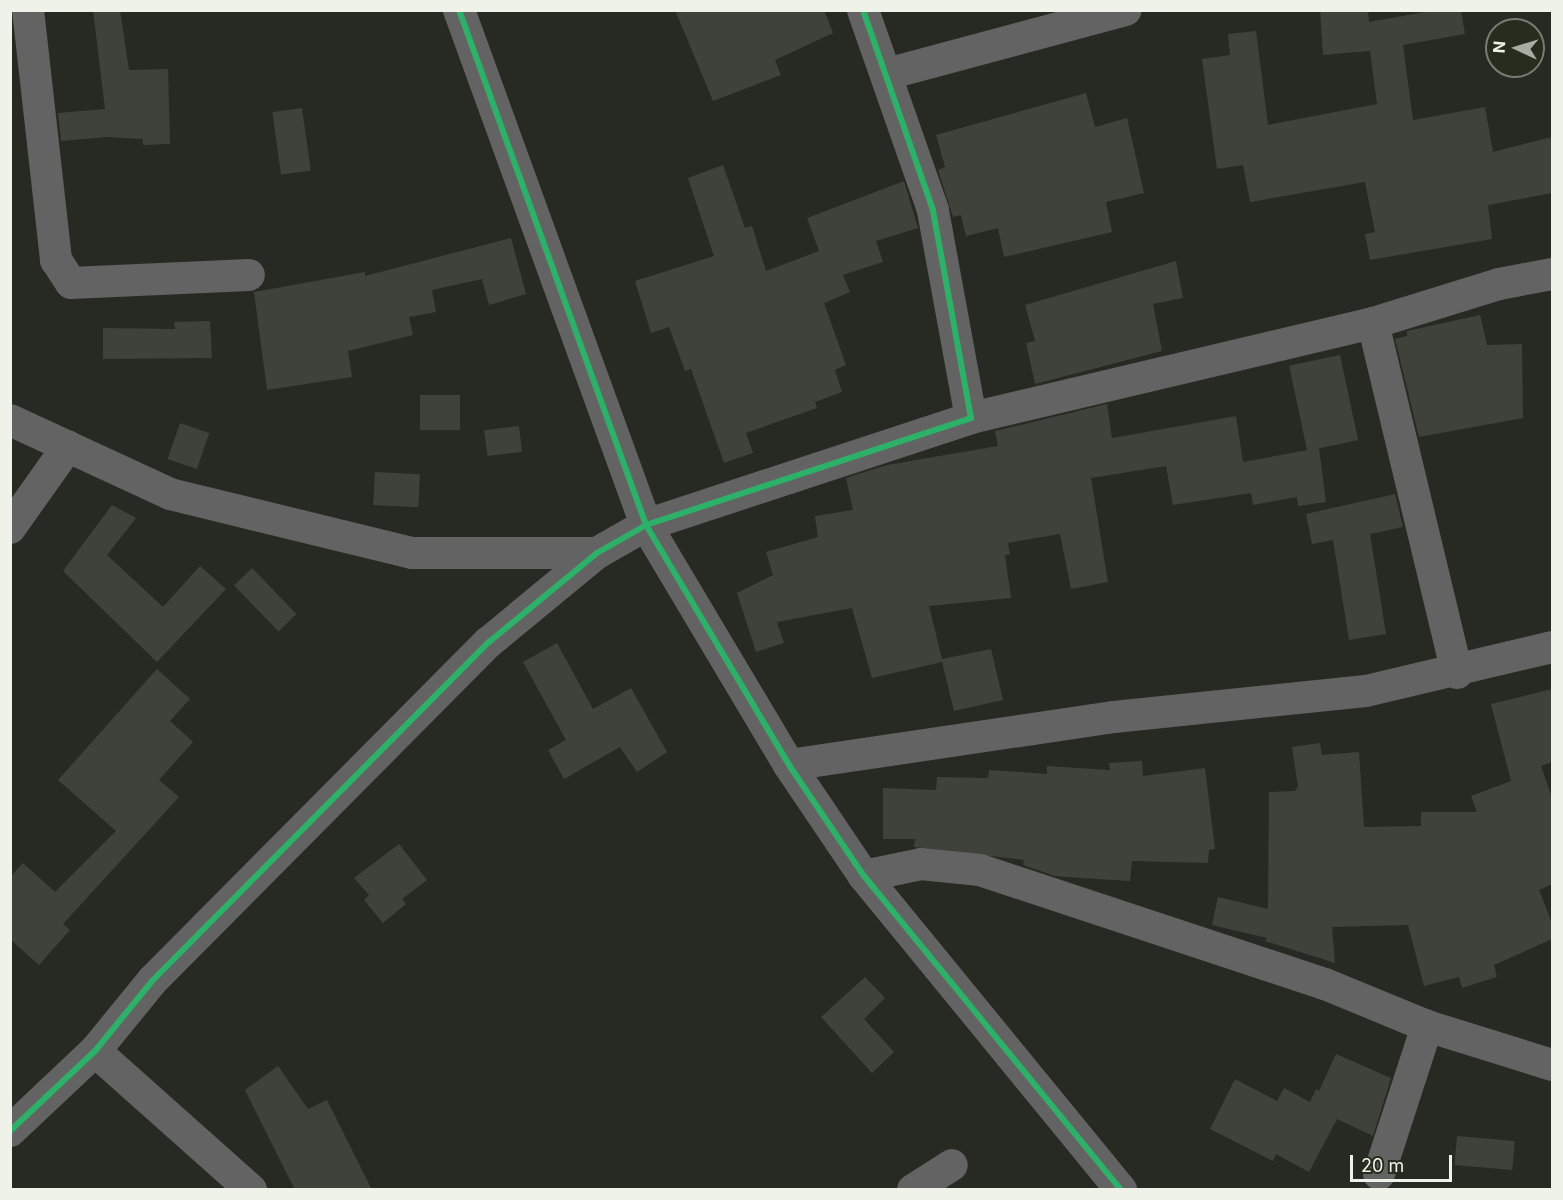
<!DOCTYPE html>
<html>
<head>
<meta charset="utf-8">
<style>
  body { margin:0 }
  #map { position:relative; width:1563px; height:1200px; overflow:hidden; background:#262a22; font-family:Inter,sans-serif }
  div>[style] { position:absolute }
  .building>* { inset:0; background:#3e423b; transform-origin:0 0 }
  .street>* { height:32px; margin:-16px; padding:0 16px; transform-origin:16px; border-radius:16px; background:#636363 }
  .cycleway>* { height:6px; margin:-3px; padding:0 3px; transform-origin:3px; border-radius:3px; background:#2db169 }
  span { translate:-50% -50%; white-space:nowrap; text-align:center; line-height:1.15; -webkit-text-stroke:6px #262d1f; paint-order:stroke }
  .frame { position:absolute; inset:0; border:12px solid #eef2e9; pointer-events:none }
  .north { position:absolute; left:1485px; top:18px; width:60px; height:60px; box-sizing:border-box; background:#262d1f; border:2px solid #767c70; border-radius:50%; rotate:274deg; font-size:16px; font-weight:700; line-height:24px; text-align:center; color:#eef2e9 }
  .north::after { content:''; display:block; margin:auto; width:21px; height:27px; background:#a8aca3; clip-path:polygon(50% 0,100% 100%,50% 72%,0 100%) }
  .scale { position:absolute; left:1350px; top:1155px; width:102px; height:27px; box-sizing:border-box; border:3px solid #eef2e9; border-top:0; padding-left:8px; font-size:18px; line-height:21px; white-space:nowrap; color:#eef2e9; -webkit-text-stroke:4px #262d1f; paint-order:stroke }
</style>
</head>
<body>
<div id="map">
  <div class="building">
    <i style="clip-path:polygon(93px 10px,120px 10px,129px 70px,168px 69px,170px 144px,143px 145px,143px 139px,107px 137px,61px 141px,58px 113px,105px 109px)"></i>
    <i style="clip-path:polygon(675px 10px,824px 10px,833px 33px,775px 60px,781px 75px,713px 101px)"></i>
    <i style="clip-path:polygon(1320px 10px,1368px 10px,1369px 22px,1436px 10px,1461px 10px,1465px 34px,1403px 45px,1413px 120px,1485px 107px,1493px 152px,1552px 137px,1552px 193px,1488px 205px,1492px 239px,1370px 260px,1365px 234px,1375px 232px,1365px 182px,1250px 202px,1243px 165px,1217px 169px,1202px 59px,1230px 55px,1228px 34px,1256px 31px,1268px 125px,1377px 104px,1370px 51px,1323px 55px)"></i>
    <i style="clip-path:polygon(1086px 93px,1095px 127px,1127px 118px,1144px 193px,1106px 202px,1112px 232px,1004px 257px,998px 228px,966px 236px,961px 215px,953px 217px,938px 170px,945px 167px,936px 135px)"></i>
    <i style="left:302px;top:108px;width:63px;height:30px;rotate:82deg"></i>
    <i style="clip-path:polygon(723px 165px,745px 228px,752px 226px,766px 271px,819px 251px,807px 218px,904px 181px,918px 228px,876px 241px,883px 262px,843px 275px,850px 292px,824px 303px,846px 365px,835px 370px,842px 392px,815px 402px,817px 408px,746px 433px,753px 453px,724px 463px,691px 369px,685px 371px,669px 327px,651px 333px,635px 281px,714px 256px,688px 178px)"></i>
    <i style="clip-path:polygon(511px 238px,526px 294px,489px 305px,482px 279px,432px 290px,436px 312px,409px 317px,413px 335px,348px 351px,352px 377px,267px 390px,254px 292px,365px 272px,365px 276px)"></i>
    <i style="clip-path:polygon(1176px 261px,1183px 298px,1153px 304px,1162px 351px,1035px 384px,1026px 343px,1035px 341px,1025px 305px)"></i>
    <i style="clip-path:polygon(1480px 315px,1487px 345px,1522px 344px,1523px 418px,1419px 437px,1395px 339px,1407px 336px,1407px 331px)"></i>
    <i style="clip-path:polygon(210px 321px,212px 358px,103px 359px,103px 328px,175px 329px,174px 322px)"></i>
    <i style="left:1340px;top:355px;width:87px;height:52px;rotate:78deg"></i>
    <i style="left:420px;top:395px;width:40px;height:35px"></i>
    <i style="clip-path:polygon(1107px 404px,1112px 438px,1236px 416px,1243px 462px,1319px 448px,1326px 502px,1298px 506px,1297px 497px,1253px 505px,1251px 493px,1173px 505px,1166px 466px,1091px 478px,1108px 582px,1071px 589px,1060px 534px,1008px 543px,1010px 554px,1005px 555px,1011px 598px,929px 606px,942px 659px,991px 649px,1003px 700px,954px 711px,942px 662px,872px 678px,852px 608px,777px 622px,784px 643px,756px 652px,737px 593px,773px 575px,766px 552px,818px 537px,815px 516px,853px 510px,846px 478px,887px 465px,998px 446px,995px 431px)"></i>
    <i style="left:180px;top:423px;width:31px;height:38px;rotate:19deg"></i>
    <i style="left:519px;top:426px;width:26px;height:35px;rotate:83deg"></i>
    <i style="left:375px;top:472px;width:45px;height:33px;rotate:3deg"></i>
    <i style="clip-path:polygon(1395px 494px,1403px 527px,1370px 534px,1386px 634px,1349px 640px,1333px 540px,1312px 544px,1306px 514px)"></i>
    <i style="clip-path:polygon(112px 505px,136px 518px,107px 555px,163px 607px,200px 566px,226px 589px,157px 662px,63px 571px)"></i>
    <i style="left:252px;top:568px;width:64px;height:25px;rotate:46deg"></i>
    <i style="clip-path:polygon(557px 643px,593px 709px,631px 688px,667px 752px,637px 772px,620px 747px,564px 779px,548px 750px,566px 740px,523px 662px)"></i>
    <i style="clip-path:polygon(157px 669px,190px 699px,170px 721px,193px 742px,159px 780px,179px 797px,63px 924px,70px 930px,39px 965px,10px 939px,10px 877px,23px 863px,55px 892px,116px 831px,58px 780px)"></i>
    <i style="clip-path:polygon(1552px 689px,1552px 762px,1541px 766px,1552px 798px,1552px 884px,1539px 890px,1552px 923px,1552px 939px,1494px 965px,1497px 977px,1462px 988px,1459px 977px,1424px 986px,1408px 925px,1332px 927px,1335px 963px,1265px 941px,1267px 938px,1212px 925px,1218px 897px,1268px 909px,1269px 792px,1295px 791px,1298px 787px,1292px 747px,1320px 743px,1322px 755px,1359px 752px,1364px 827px,1421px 826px,1421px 812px,1477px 812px,1471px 796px,1511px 781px,1491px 704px)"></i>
    <i style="clip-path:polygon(1142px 761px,1143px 776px,1205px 768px,1215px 849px,1209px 850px,1208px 863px,1132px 861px,1130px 881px,1080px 878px,1055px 876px,1023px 865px,1024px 860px,914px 847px,915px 839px,883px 839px,883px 788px,936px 790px,937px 777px,988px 778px,989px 770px,1047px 774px,1047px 766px,1110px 770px,1109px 763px)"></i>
    <i style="clip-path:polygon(399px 844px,427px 880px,402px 899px,406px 904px,383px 923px,364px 900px,369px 895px,354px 878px)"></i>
    <i style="clip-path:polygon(865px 977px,885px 998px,864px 1019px,894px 1052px,872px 1073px,821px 1017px)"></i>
    <i style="clip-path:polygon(1336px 1054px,1391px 1078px,1373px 1136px,1337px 1119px,1309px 1172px,1276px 1154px,1273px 1161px,1210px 1129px,1235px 1079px,1277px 1101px,1284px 1088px,1310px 1102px,1316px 1089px,1319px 1091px)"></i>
    <i style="clip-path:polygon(278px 1066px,308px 1109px,327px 1100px,372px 1190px,295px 1190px,245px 1090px)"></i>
    <i style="left:1457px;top:1136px;width:58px;height:29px;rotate:5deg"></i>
  </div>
  <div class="street">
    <i style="left:28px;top:10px;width:252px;rotate:83.6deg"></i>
    <i style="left:56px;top:260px;width:27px;rotate:57deg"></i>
    <i style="left:71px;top:283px;width:178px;rotate:-2.6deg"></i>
    <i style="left:459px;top:10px;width:548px;rotate:70.04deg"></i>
    <i style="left:646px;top:525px;width:279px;rotate:59.2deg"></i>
    <i style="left:789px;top:765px;width:134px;rotate:56deg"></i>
    <i style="left:864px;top:876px;width:406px;rotate:50.7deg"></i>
    <i style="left:887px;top:74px;width:247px;rotate:-15deg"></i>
    <i style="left:1373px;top:323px;width:360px;rotate:76.5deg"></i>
    <i style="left:971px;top:418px;width:413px;rotate:-13.3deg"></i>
    <i style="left:1373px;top:323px;width:132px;rotate:-17.2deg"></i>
    <i style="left:1499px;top:284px;width:54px;rotate:-10.7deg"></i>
    <i style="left:10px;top:420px;width:176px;rotate:24.8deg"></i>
    <i style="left:170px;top:494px;width:249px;rotate:13.7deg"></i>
    <i style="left:412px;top:553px;width:185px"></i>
    <i style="left:10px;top:528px;width:100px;rotate:-54.7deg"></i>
    <i style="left:789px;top:765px;width:329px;rotate:-8.4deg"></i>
    <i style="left:1114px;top:717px;width:253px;rotate:-5.9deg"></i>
    <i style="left:1366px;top:691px;width:191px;rotate:-13.3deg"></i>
    <i style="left:864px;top:876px;width:58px;rotate:-11.9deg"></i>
    <i style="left:921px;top:864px;width:59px;rotate:5.8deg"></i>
    <i style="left:980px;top:870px;width:363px;rotate:18.3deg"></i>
    <i style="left:1325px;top:984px;width:110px;rotate:22.4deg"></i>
    <i style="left:1427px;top:1026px;width:131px;rotate:17.3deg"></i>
    <i style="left:95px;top:1051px;width:209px;rotate:41.7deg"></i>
    <i style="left:10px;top:1131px;width:117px;rotate:-43.3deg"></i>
    <i style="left:95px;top:1051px;width:90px;rotate:-50.8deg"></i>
    <i style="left:152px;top:981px;width:478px;rotate:-45.2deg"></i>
    <i style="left:489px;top:642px;width:140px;rotate:-39.5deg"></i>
    <i style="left:597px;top:553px;width:56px;rotate:-29.7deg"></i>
    <i style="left:646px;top:525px;width:342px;rotate:-18.2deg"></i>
    <i style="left:971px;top:418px;width:211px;rotate:-100.4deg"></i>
    <i style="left:933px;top:210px;width:212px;rotate:-109.3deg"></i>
    <i style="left:1379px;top:1174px;width:156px;rotate:-72deg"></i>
    <i style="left:913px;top:1190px;width:46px;rotate:-32.7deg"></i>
  </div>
  <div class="cycleway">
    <i style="left:459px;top:10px;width:548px;rotate:70.04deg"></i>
    <i style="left:646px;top:525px;width:279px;rotate:59.2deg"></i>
    <i style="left:789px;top:765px;width:134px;rotate:56deg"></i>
    <i style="left:864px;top:876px;width:406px;rotate:50.7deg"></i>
    <i style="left:10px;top:1131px;width:117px;rotate:-43.3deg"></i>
    <i style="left:95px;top:1051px;width:90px;rotate:-50.8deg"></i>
    <i style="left:152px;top:981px;width:478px;rotate:-45.2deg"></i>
    <i style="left:489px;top:642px;width:140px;rotate:-39.5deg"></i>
    <i style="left:597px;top:553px;width:56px;rotate:-29.7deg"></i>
    <i style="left:646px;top:525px;width:342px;rotate:-18.2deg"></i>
    <i style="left:971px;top:418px;width:211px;rotate:-100.4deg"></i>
    <i style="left:933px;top:210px;width:212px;rotate:-109.3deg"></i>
  </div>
  <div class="frame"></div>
  <div class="north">N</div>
  <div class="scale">20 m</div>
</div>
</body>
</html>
